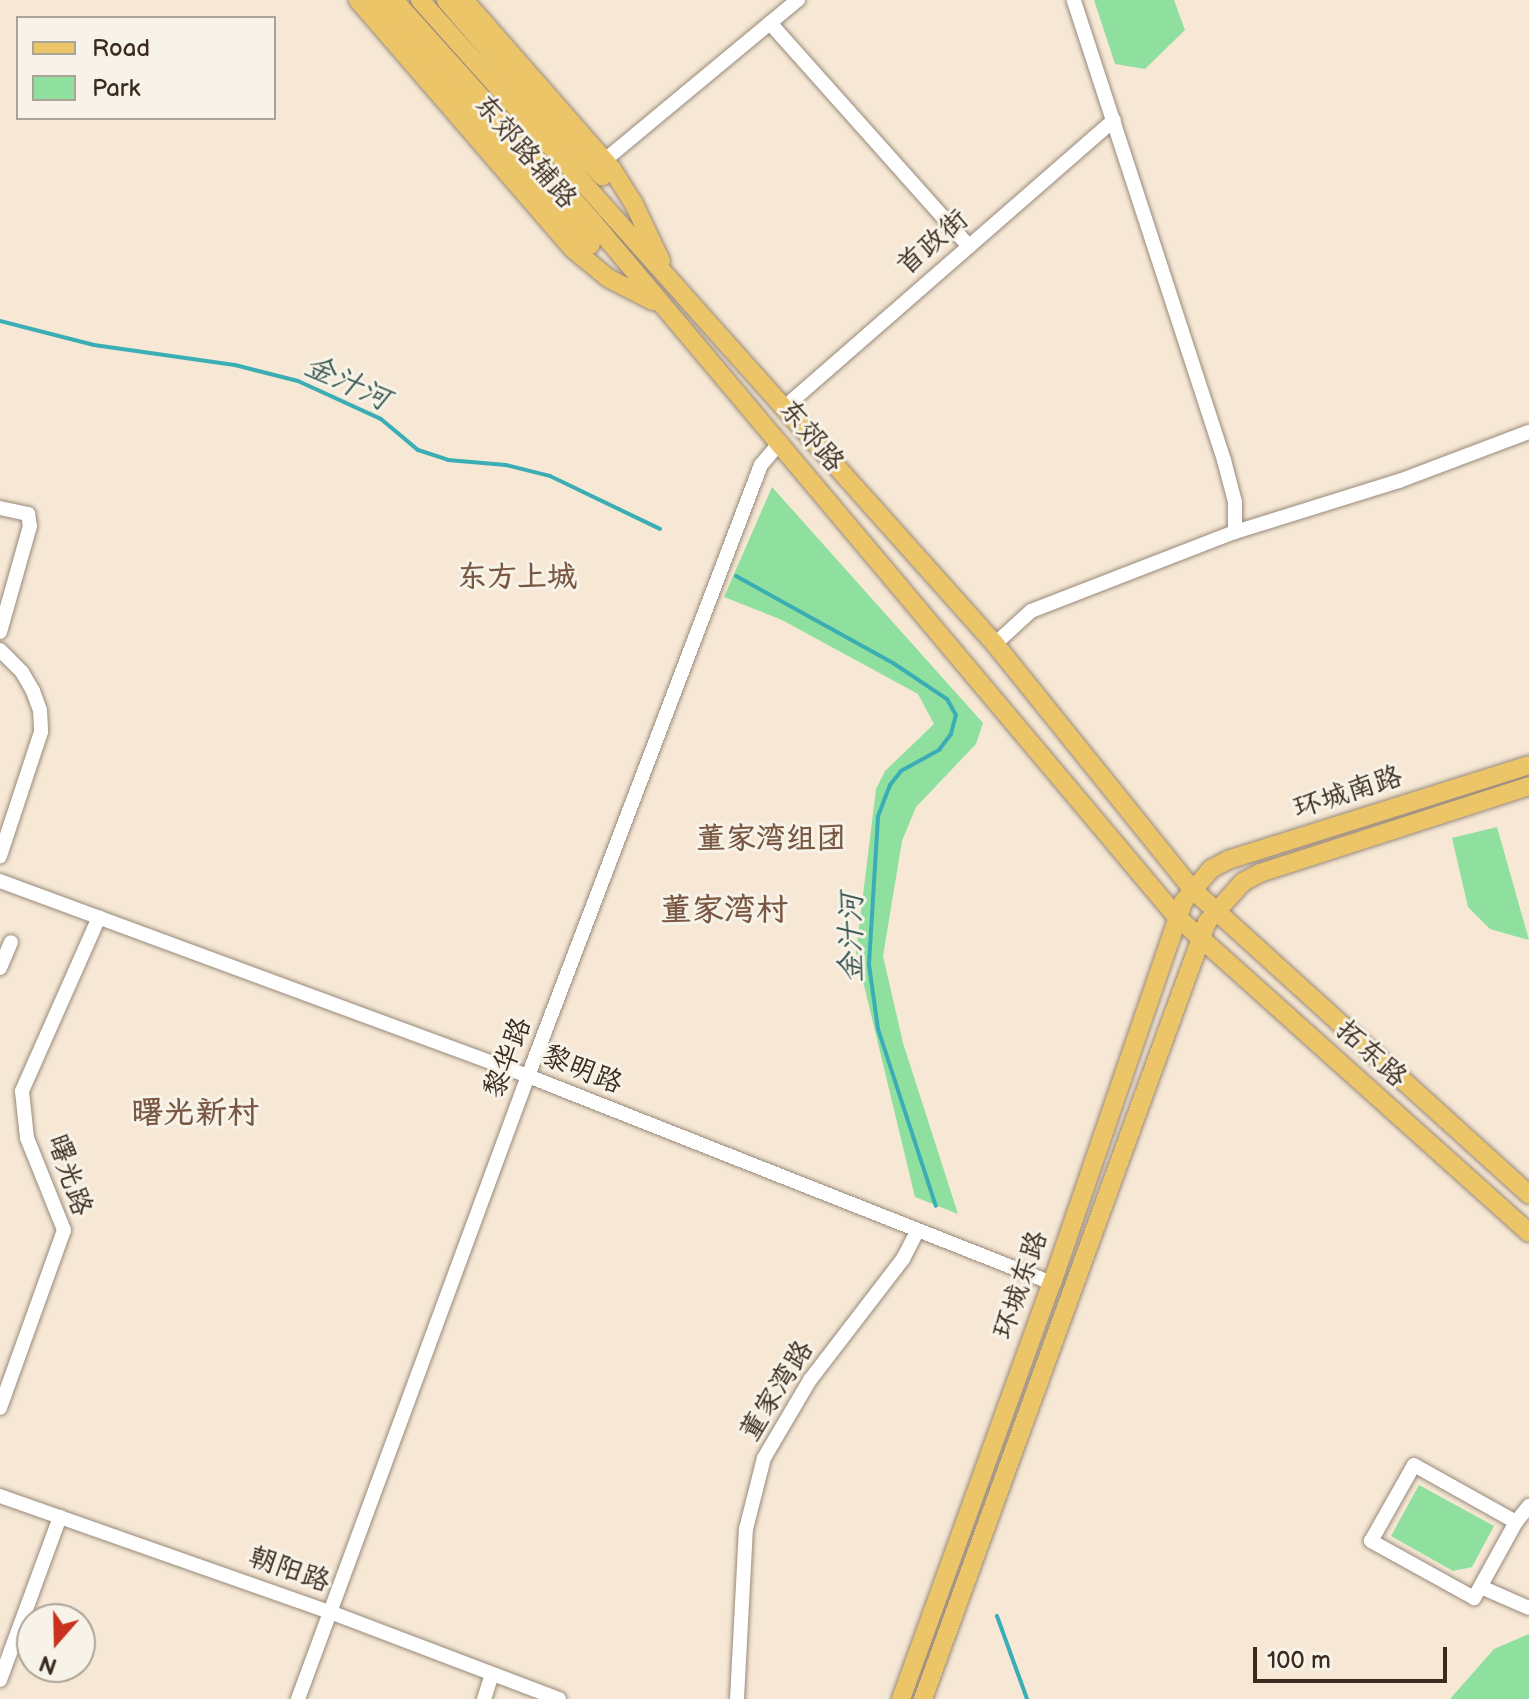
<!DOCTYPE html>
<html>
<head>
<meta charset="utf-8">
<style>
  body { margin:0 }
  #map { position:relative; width:1529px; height:1699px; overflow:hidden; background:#f6e8d5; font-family:"Balsamiq Sans","LXGW WenKai TC",sans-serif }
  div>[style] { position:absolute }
  .green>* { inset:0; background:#8fe09f }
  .stream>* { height:4px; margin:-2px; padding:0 2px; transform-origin:2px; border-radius:2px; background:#3badb5 }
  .roads { filter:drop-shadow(0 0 2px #98897a) drop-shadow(0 0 2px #98897a) }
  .minor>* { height:14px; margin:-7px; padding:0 7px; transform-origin:7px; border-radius:7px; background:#fff }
  .major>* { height:18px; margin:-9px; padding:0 9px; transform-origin:9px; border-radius:9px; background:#edc569 }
  .highway>* { height:20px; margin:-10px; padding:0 10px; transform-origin:10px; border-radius:10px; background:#edc569 }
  span { translate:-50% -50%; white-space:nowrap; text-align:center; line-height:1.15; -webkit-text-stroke:6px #f7f3e8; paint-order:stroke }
  .street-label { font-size:28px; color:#3b2a1e }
  .water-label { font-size:30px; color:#3b5853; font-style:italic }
  .neighbourhood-label { font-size:30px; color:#795743; font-weight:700 }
  .quarter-label { font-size:32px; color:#795743; font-weight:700 }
  .legend { position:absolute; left:16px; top:16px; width:260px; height:104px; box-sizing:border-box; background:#f7f3e8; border:2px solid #aca397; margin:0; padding:10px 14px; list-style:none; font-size:24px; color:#3b2a1e }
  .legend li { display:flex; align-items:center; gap:16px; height:40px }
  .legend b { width:40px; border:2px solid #aca397 }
  .north { position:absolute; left:16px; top:1603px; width:80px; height:80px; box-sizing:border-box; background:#f7f3e8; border:2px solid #aca397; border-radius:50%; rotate:200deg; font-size:22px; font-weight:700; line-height:32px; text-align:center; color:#3b2a1e }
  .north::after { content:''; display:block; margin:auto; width:28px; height:36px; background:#c8321e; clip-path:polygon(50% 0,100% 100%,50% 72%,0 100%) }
  .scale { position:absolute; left:1253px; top:1647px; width:194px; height:36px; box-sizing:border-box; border:4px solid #3b2a1e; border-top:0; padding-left:10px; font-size:24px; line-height:28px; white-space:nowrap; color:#3b2a1e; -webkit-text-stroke:6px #f7f3e8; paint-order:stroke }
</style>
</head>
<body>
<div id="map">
  <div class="green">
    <i style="clip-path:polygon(1094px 0,1174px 0,1185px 30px,1145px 69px,1115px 64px)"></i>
    <i style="clip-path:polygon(772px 487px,983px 723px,976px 744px,916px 807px,902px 841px,883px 956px,903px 1043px,958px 1214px,915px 1197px,856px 952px,876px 789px,885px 771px,934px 724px,918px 694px,782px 620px,724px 597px)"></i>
    <i style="clip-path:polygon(1497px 827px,1529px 940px,1490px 929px,1468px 907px,1452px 838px)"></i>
    <i style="clip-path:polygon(1419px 1485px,1494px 1526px,1472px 1567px,1453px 1571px,1391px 1536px)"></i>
    <i style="clip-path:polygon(1529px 1634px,1529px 1699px,1450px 1699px,1494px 1649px)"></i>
  </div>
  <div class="stream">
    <i style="left:0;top:321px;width:97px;rotate:14.3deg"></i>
    <i style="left:94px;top:345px;width:142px;rotate:8.1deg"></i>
    <i style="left:235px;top:365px;width:65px;rotate:14.3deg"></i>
    <i style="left:298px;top:381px;width:91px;rotate:24.6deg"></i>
    <i style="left:381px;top:419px;width:48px;rotate:40deg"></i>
    <i style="left:418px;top:450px;width:32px;rotate:18deg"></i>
    <i style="left:448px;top:460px;width:58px;rotate:4.9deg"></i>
    <i style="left:506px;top:465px;width:45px;rotate:14deg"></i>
    <i style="left:550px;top:476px;width:122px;rotate:25.7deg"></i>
    <i style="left:736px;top:576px;width:179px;rotate:29deg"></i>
    <i style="left:893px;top:663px;width:65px;rotate:33.7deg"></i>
    <i style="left:947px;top:699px;width:18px;rotate:61deg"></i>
    <i style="left:956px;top:715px;width:20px;rotate:105deg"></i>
    <i style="left:951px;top:734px;width:20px;rotate:127deg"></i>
    <i style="left:939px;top:750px;width:43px;rotate:151.1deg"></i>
    <i style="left:901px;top:771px;width:18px;rotate:128deg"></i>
    <i style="left:890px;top:785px;width:34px;rotate:111deg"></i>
    <i style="left:878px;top:817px;width:148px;rotate:93.5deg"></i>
    <i style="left:869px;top:965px;width:65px;rotate:82deg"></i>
    <i style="left:878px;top:1029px;width:186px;rotate:71.9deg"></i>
    <i style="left:997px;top:1616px;width:88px;rotate:70.1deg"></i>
  </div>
  <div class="roads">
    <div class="minor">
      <i style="left:770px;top:23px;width:299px;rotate:48.3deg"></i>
      <i style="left:605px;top:160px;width:251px;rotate:-39.7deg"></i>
      <i style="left:786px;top:406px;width:435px;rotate:-41.1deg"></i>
      <i style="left:0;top:508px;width:29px;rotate:12deg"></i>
      <i style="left:28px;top:514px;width:12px;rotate:81deg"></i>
      <i style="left:30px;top:526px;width:110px;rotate:105.8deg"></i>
      <i style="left:1235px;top:532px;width:172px;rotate:-17.3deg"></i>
      <i style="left:1399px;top:481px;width:139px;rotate:-20.7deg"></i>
      <i style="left:995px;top:644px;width:49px;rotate:-42.5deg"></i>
      <i style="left:1031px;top:611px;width:219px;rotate:-21.2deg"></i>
      <i style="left:1235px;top:532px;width:30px;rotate:-90deg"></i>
      <i style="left:1235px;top:502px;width:43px;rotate:-104.7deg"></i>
      <i style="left:1224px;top:460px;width:484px;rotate:-108.1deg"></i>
      <i style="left:0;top:650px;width:31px;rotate:45deg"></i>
      <i style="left:22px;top:672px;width:22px;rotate:60deg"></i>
      <i style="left:33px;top:691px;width:20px;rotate:70deg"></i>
      <i style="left:40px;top:710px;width:22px;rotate:87deg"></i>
      <i style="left:41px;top:732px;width:131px;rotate:108.3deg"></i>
      <i style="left:0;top:881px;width:563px;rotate:20.27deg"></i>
      <i style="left:528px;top:1076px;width:563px;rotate:21.56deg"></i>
      <i style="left:0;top:968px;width:28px;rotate:-67deg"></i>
      <i style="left:0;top:1408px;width:189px;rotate:-70.2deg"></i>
      <i style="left:64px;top:1230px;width:99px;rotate:-111.9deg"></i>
      <i style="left:27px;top:1138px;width:47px;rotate:-96.1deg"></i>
      <i style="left:22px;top:1091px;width:190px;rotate:-66.1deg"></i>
      <i style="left:1414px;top:1465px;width:117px;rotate:29.2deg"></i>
      <i style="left:1516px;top:1522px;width:87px;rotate:118.9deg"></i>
      <i style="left:1474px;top:1598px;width:118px;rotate:-151deg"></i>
      <i style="left:1371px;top:1541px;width:87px;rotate:-60.5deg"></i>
      <i style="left:0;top:1496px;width:350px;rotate:19.4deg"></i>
      <i style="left:330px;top:1612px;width:245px;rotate:20.8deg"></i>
      <i style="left:1516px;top:1522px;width:21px;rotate:-51deg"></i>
      <i style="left:1481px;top:1587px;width:52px;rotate:23.6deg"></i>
      <i style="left:0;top:1680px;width:174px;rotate:-69.8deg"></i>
      <i style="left:298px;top:1699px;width:664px;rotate:-69.74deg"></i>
      <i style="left:528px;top:1076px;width:654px;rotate:-69.13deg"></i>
      <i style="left:761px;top:465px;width:30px;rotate:-50deg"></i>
      <i style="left:484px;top:1699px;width:26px;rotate:-72deg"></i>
      <i style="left:737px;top:1699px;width:170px;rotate:-87deg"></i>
      <i style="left:746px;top:1529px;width:73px;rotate:-75.8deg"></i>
      <i style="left:764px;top:1458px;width:91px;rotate:-59.5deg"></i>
      <i style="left:810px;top:1380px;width:153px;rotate:-52.5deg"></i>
      <i style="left:903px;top:1259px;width:31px;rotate:-63deg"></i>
    </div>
    <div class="major">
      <i style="left:358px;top:0;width:329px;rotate:49.2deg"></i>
      <i style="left:573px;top:249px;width:45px;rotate:39.6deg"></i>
      <i style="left:608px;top:278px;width:51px;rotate:27.1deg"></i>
      <i style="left:394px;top:0;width:298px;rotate:48.1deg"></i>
      <i style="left:593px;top:222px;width:906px;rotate:49.97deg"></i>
      <i style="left:1176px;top:916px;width:474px;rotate:41.9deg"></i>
      <i style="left:420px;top:0;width:863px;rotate:48.24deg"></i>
      <i style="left:995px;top:644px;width:314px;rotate:51.2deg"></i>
      <i style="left:1192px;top:889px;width:455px;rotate:42.2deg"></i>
      <i style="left:464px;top:0;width:225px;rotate:48.8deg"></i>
      <i style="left:612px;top:169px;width:39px;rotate:58deg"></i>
      <i style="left:633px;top:202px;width:65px;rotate:64.6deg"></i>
      <i style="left:571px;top:144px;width:45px;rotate:45.9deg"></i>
      <i style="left:901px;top:1699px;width:443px;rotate:-70.1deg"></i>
      <i style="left:1052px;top:1283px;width:403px;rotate:-71deg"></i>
      <i style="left:1183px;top:902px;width:43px;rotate:-49.7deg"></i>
      <i style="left:1211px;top:869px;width:19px;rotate:-28deg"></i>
      <i style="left:1228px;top:860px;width:316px;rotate:-17.5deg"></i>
      <i style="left:923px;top:1699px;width:827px;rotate:-69.92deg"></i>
      <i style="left:1207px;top:922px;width:54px;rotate:-48deg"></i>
      <i style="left:1243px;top:882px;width:19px;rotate:-28deg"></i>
      <i style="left:1260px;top:873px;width:283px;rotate:-17.9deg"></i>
    </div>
    <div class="highway">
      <i style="left:372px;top:0;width:327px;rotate:48.2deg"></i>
      <i style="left:447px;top:0;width:190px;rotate:49.3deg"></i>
    </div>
  </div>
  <div class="street-label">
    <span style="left:525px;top:152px;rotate:49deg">东郊路辅路</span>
    <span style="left:933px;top:243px;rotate:-41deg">首政街</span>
    <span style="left:811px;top:436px;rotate:50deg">东郊路</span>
    <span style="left:1348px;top:793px;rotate:-18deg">环城南路</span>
    <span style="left:1371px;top:1054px;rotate:42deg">拓东路</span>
    <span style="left:508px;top:1058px;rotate:-69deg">黎华路</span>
    <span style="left:582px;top:1070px;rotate:22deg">黎明路</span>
    <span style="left:69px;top:1175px;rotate:71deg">曙光路</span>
    <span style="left:1021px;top:1285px;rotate:-71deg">环城东路</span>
    <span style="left:777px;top:1391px;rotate:-58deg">董家湾路</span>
    <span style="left:289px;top:1570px;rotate:19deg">朝阳路</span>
  </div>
  <div class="water-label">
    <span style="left:347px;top:383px;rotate:25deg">金汁河</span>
    <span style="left:852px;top:938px;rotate:-90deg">金汁河</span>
  </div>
  <div class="neighbourhood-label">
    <span style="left:517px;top:577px">东方上城</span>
    <span style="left:771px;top:839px">董家湾组团</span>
  </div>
  <div class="quarter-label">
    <span style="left:724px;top:911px">董家湾村</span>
    <span style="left:195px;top:1114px">曙光新村</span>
  </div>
  <ul class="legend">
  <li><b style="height:10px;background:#edc569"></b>Road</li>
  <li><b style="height:22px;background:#8fe09f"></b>Park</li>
  </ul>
  <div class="north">N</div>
  <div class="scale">100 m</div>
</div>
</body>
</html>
